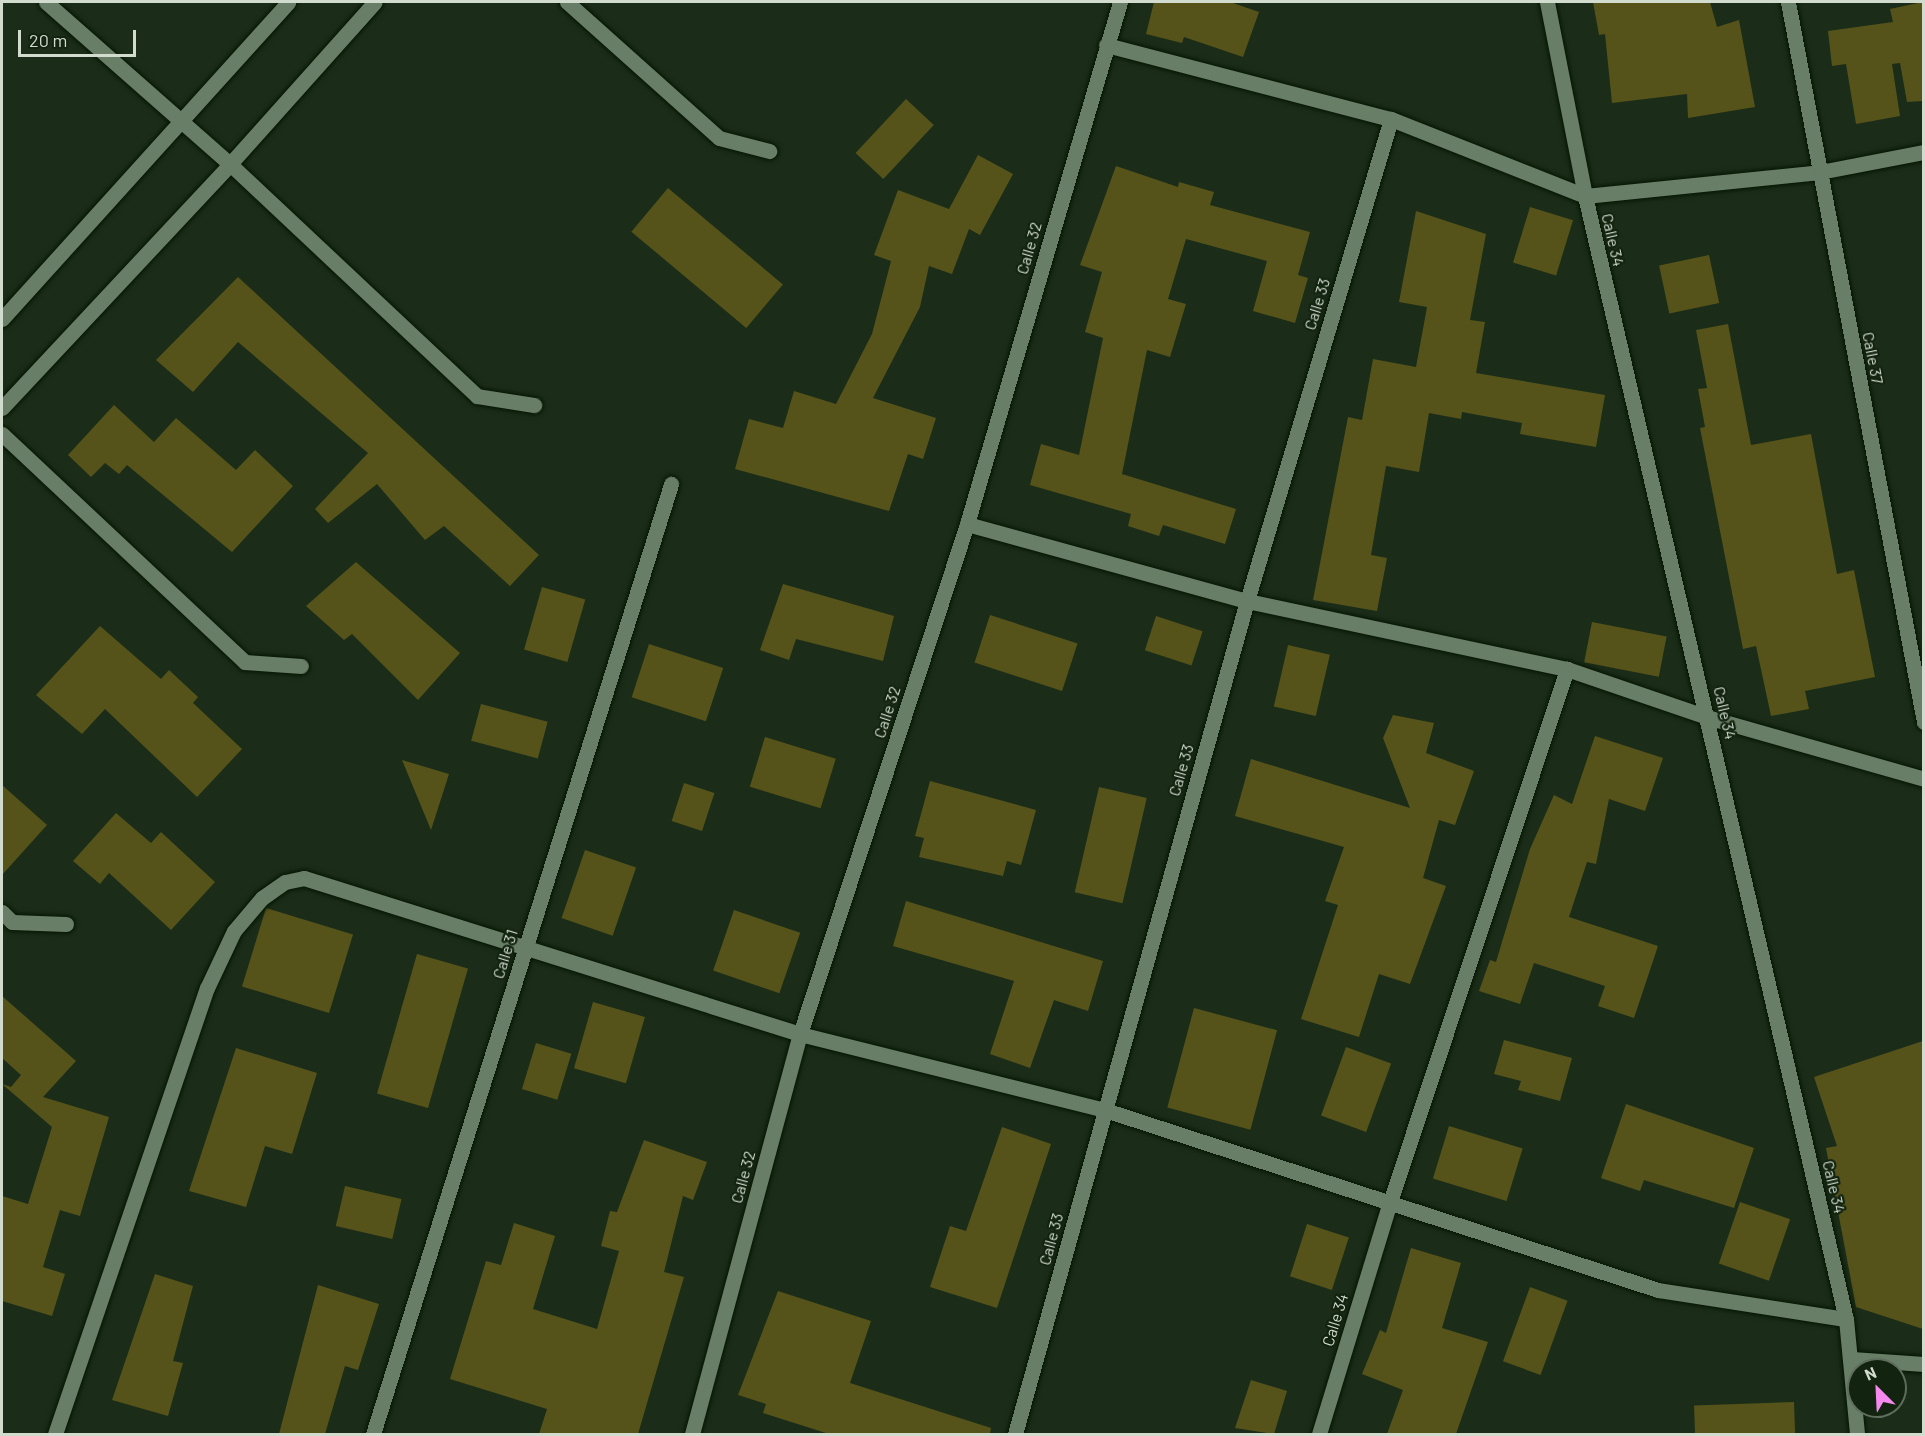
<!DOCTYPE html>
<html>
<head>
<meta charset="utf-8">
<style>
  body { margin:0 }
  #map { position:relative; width:1925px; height:1436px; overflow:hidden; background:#1b2d18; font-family:Barlow,sans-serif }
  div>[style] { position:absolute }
  .building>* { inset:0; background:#55531a; transform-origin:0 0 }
  .roads { filter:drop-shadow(0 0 2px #051503) drop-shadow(0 0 2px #051503) }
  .minor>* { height:15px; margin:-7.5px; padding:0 7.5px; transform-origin:7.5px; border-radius:7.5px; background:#697e66 }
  span { translate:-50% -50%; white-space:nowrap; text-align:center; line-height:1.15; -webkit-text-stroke:4.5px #12230f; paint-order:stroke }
  .street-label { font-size:16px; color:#d1dccf }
  .frame { position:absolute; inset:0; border:3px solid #d1dccf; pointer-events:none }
  .north { position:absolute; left:1847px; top:1358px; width:60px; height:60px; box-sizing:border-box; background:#12230f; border:2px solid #5e6d5c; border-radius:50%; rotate:336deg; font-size:16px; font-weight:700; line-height:24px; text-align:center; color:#d1dccf }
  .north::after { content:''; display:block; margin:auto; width:21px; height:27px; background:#f689ee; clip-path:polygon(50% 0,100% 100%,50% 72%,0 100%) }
  .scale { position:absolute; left:18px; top:30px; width:118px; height:27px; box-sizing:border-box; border:3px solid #d1dccf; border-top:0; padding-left:8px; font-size:18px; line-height:21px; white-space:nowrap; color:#d1dccf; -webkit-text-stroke:4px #12230f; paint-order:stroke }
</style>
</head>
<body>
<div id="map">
  <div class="building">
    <i style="clip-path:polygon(1154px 2px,1230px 2px,1259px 12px,1243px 57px,1184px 37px,1182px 43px,1146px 34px)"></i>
    <i style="clip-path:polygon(1593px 2px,1710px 2px,1717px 27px,1739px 20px,1755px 107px,1688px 118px,1687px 94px,1612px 103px,1605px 34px,1599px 35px)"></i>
    <i style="clip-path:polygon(1923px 2px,1923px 101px,1907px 102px,1900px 63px,1892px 64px,1900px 116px,1856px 124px,1846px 64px,1832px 66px,1828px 31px,1893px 22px,1890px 9px)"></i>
    <i style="left:906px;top:99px;width:38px;height:74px;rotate:43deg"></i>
    <i style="clip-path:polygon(978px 155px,1013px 174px,980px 235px,969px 229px,952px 274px,929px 266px,920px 307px,873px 398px,936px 418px,923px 459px,908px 454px,889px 511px,735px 469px,749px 419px,783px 428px,794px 391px,836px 404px,872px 334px,891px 261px,874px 255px,898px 190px,949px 209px)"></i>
    <i style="clip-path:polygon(1116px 166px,1178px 187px,1179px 182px,1214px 192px,1210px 205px,1310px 232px,1298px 275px,1308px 278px,1295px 323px,1253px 311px,1267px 261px,1186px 239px,1168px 299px,1186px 304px,1170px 357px,1147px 350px,1122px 474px,1236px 509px,1225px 544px,1163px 525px,1159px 536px,1128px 526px,1131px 514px,1030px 485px,1041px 444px,1079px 455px,1103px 338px,1085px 332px,1102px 272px,1080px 265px)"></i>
    <i style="left:668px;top:188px;width:150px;height:57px;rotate:40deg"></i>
    <i style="left:1530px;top:207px;width:45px;height:58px;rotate:17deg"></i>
    <i style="clip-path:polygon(1416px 211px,1486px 234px,1470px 320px,1485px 322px,1476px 373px,1605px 395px,1596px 447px,1520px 434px,1522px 423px,1462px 412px,1461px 419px,1429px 413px,1419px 472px,1386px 466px,1371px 555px,1387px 558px,1377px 611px,1313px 600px,1348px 417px,1362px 420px,1373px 359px,1416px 367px,1427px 307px,1399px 302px)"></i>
    <i style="left:1709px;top:255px;width:49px;height:51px;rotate:78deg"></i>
    <i style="clip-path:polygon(238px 277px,539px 555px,510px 586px,444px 526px,425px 540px,377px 484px,328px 523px,315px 509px,368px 453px,238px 342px,193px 392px,156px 360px)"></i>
    <i style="clip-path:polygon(1728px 324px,1751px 445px,1811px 434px,1837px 574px,1854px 570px,1875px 677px,1805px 691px,1809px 709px,1771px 716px,1756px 646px,1743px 649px,1700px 428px,1705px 427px,1698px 389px,1707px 388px,1696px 330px)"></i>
    <i style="clip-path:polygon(114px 405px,154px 442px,176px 418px,236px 470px,255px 450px,293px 486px,232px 552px,127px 465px,119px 474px,105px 463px,91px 477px,68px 455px)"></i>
    <i style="clip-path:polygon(356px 562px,460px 653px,418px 700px,352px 634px,344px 640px,306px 606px)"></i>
    <i style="clip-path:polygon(783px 584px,894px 616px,883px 661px,796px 639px,789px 660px,760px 650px)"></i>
    <i style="left:542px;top:587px;width:45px;height:65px;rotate:16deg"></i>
    <i style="left:990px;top:615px;width:92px;height:50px;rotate:18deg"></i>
    <i style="left:1156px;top:616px;width:49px;height:36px;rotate:18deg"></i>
    <i style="left:1592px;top:622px;width:76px;height:41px;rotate:11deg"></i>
    <i style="clip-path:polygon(100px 626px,161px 679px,169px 670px,198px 697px,193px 703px,242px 749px,197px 797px,105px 709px,82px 734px,36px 695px)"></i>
    <i style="left:649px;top:644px;width:78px;height:56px;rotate:18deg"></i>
    <i style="left:1288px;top:645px;width:43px;height:63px;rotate:13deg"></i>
    <i style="left:481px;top:704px;width:69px;height:38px;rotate:15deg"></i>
    <i style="clip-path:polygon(1393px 715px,1434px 723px,1426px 753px,1474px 771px,1455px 825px,1439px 820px,1423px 878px,1446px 886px,1410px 984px,1379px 974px,1359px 1037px,1301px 1019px,1338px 905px,1325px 901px,1344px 847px,1235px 816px,1251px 759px,1410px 808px,1383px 738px)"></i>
    <i style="clip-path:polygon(1595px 736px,1663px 758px,1645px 811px,1609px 799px,1596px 864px,1587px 862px,1569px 917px,1658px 946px,1634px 1018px,1598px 1006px,1605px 986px,1534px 963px,1520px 1004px,1479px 991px,1490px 960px,1496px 962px,1530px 849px,1554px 795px,1572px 804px)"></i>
    <i style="left:765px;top:737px;width:74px;height:52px;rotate:17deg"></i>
    <i style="clip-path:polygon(402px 760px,449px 774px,431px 830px)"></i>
    <i style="clip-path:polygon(930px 781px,1036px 810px,1021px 865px,1007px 861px,1003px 876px,919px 857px,924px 838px,915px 836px)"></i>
    <i style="left:684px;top:783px;width:32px;height:40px;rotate:18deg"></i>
    <i style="clip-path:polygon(2px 785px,47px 825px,2px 875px)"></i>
    <i style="left:1099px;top:787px;width:49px;height:108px;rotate:13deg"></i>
    <i style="clip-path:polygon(116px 813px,151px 843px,161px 832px,215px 882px,171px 930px,109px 873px,100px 884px,73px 861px)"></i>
    <i style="left:585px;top:850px;width:54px;height:72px;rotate:19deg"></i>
    <i style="clip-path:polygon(906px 901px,1103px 961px,1088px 1011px,1054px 1000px,1030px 1068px,990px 1054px,1014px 981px,893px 946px)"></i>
    <i style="left:266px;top:908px;width:91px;height:82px;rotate:17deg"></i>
    <i style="left:734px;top:910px;width:70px;height:64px;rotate:19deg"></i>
    <i style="left:417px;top:954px;width:53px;height:145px;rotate:16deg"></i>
    <i style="clip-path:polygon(2px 996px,76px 1061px,43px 1097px,109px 1117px,80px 1216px,60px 1210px,43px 1267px,65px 1274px,52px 1316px,2px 1301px,2px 1196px,28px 1204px,52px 1127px,2px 1084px,11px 1087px,21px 1075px,2px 1058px)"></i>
    <i style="left:593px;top:1002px;width:54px;height:69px;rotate:16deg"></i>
    <i style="left:1194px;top:1008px;width:86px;height:103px;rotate:15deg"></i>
    <i style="clip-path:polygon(1504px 1040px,1572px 1058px,1560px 1101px,1518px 1090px,1521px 1081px,1494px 1074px)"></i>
    <i style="clip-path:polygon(1923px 1041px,1923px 1329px,1856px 1307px,1826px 1148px,1837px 1146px,1814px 1077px)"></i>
    <i style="left:536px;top:1043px;width:37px;height:48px;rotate:17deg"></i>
    <i style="left:1346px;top:1047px;width:48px;height:73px;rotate:20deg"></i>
    <i style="clip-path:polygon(236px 1048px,317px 1073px,292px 1154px,265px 1146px,246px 1207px,189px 1191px)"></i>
    <i style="clip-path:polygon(1626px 1104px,1754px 1148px,1734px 1208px,1644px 1180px,1640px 1191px,1601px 1178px)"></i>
    <i style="left:1449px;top:1126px;width:77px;height:55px;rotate:17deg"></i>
    <i style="clip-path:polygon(1002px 1127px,1051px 1144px,997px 1308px,930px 1287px,950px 1226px,966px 1231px)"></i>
    <i style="clip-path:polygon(644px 1140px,707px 1162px,693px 1200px,683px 1196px,664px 1272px,684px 1277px,638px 1434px,539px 1434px,547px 1409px,450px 1379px,486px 1261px,501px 1265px,514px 1223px,555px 1236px,533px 1309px,597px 1329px,619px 1251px,601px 1246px,610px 1211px,617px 1212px)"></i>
    <i style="left:345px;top:1186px;width:58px;height:41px;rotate:13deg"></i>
    <i style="left:1740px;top:1202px;width:53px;height:65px;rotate:19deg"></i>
    <i style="left:1307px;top:1224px;width:44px;height:55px;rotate:18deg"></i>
    <i style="clip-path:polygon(1411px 1248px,1461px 1263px,1442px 1328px,1488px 1342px,1456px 1434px,1387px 1434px,1403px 1390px,1362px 1374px,1380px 1330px,1386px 1333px)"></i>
    <i style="clip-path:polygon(155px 1274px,193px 1286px,173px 1361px,183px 1363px,168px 1416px,112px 1400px)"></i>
    <i style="clip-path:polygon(318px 1285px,379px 1304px,358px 1370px,345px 1366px,325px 1434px,279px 1434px)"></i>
    <i style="left:1530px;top:1287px;width:40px;height:79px;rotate:20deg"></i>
    <i style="clip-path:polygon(778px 1291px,871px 1321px,850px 1383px,991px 1428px,990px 1434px,829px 1434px,763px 1413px,766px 1404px,738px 1395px)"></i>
    <i style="clip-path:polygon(1251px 1380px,1287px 1391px,1274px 1434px,1235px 1428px)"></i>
    <i style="left:1794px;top:1402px;width:32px;height:100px;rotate:88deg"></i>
  </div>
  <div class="roads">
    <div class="minor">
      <i style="left:46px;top:2px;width:245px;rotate:41.4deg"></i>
      <i style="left:230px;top:164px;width:339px;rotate:43.2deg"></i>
      <i style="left:477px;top:396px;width:58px;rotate:9deg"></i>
      <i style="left:567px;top:2px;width:204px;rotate:41.8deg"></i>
      <i style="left:719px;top:138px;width:52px;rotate:14.6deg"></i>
      <i style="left:1547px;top:2px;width:198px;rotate:78.9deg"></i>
      <i style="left:1585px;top:196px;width:1153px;rotate:76.92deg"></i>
      <i style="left:1846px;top:1319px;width:116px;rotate:84.5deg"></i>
      <i style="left:1788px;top:2px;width:733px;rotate:79.3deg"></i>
      <i style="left:1106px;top:45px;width:294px;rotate:14.6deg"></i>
      <i style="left:1391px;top:119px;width:209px;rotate:21.6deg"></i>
      <i style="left:1585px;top:196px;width:236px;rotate:-5.8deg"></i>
      <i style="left:1820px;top:172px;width:106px;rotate:-10.9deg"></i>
      <i style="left:2px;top:319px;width:427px;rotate:-47.9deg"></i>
      <i style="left:2px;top:408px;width:334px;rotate:-46.9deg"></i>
      <i style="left:230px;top:164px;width:217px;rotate:-48.2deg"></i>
      <i style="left:2px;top:434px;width:333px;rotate:43.2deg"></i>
      <i style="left:245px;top:662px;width:56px;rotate:4.1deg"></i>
      <i style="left:967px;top:524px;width:290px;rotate:15.4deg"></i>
      <i style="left:1247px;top:601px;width:327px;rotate:12deg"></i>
      <i style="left:1567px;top:669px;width:148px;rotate:18.9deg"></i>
      <i style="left:1707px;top:717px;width:226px;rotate:15.9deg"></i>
      <i style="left:2px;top:912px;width:14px;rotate:45deg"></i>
      <i style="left:12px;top:922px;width:54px;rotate:2.1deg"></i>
      <i style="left:1852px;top:1359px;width:72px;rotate:4deg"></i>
      <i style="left:55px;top:1434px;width:471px;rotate:-71.2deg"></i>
      <i style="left:207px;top:988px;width:63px;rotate:-64.7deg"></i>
      <i style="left:234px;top:931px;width:43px;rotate:-49.7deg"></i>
      <i style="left:262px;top:898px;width:28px;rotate:-35deg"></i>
      <i style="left:285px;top:882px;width:19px;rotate:-12deg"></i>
      <i style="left:304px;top:878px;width:520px;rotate:17.46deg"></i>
      <i style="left:800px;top:1034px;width:314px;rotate:14deg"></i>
      <i style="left:1105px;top:1110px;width:582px;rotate:18.03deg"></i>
      <i style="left:1658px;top:1290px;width:190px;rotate:8.8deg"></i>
      <i style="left:373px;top:1434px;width:996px;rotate:-72.58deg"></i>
      <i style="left:692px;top:1434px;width:414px;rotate:-74.9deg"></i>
      <i style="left:800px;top:1034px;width:537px;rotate:-71.87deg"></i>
      <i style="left:967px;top:524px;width:544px;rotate:-73.66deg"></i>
      <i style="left:1015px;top:1434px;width:865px;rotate:-74.44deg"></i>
      <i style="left:1247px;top:601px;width:503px;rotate:-73.37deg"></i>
      <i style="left:1319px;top:1434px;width:239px;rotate:-73deg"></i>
      <i style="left:1389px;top:1205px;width:565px;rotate:-71.63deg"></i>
    </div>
  </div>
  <div class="street-label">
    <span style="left:1613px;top:240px;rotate:77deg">Calle 34</span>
    <span style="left:1029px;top:248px;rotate:-74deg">Calle 32</span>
    <span style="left:1317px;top:304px;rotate:-73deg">Calle 33</span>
    <span style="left:1873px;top:358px;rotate:79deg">Calle 37</span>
    <span style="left:887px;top:712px;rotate:-72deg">Calle 32</span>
    <span style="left:1725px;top:713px;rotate:77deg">Calle 34</span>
    <span style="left:1181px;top:770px;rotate:-74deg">Calle 33</span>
    <span style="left:505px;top:954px;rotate:-73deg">Calle 31</span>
    <span style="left:743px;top:1177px;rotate:-75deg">Calle 32</span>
    <span style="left:1834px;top:1187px;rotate:77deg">Calle 34</span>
    <span style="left:1051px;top:1239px;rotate:-75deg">Calle 33</span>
    <span style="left:1335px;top:1320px;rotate:-73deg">Calle 34</span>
  </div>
  <div class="frame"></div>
  <div class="north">N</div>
  <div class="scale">20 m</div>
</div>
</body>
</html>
